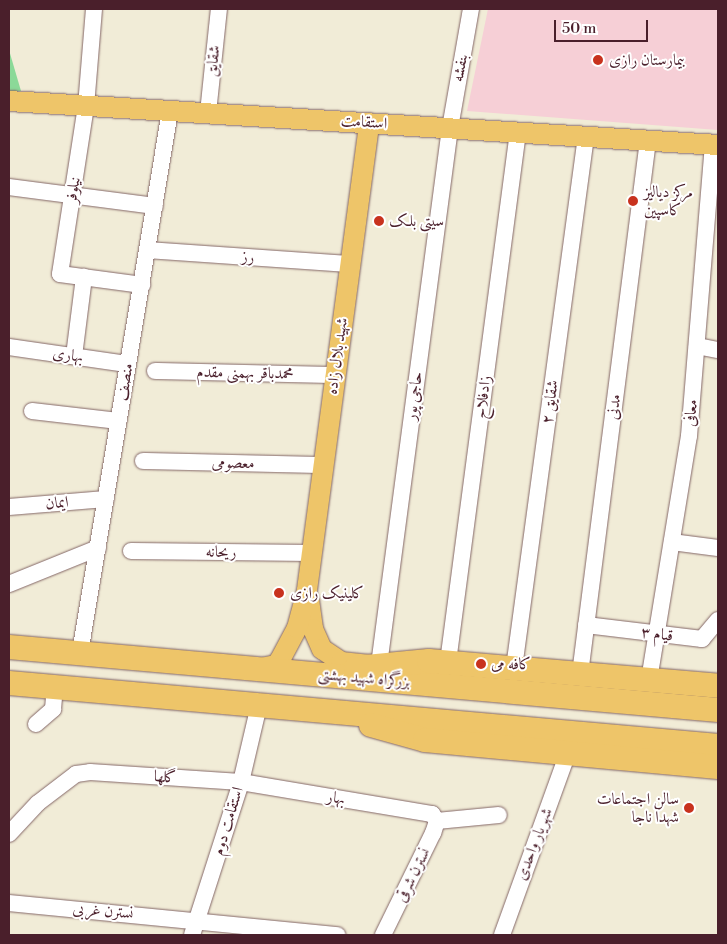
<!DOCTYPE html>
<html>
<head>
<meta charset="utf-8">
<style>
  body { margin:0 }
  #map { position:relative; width:727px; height:944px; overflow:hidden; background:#f1ecd7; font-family:"Libre Bodoni",Amiri,serif }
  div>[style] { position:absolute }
  .built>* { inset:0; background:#f6cfd6 }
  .green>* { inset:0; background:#8bd998 }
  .roads { filter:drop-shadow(0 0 1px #846767) drop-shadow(0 0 1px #846767) }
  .minor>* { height:16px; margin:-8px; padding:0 8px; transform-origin:8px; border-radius:8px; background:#fff }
  .major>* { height:20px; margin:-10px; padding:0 10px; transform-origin:10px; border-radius:10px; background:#eec569 }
  .highway>* { height:24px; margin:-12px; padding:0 12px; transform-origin:12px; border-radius:12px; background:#eec569 }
  .dots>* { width:14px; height:14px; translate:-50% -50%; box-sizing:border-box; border:2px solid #fff; border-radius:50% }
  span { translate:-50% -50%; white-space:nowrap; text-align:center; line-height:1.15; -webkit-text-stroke:4px #fff; paint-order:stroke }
  .poi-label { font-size:16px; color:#4a1f2b }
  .left { translate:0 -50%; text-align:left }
  .right { translate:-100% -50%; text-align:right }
  .street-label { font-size:16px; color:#4a1f2b }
  .frame { position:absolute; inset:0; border:10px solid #4a1f2b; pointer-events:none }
  .scale { position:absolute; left:554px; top:20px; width:94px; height:22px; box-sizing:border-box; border:2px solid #4a1f2b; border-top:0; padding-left:6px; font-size:15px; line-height:18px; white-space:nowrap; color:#4a1f2b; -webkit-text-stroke:4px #fff; paint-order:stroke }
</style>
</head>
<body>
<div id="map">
  <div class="built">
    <i style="clip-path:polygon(488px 9px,718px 9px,718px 130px,467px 111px)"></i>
  </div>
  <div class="green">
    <i style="clip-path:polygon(9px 50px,21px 91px,9px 92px)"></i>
  </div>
  <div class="roads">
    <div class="minor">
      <i style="left:94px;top:9px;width:97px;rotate:94.7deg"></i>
      <i style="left:86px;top:106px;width:170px;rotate:98.8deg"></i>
      <i style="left:60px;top:274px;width:83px;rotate:7.6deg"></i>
      <i style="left:208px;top:113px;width:105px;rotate:-84deg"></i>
      <i style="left:9px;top:187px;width:147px;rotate:7.4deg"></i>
      <i style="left:147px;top:250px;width:202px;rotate:4deg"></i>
      <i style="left:697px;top:346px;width:21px;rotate:11deg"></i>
      <i style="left:9px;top:347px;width:119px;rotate:8.2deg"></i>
      <i style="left:74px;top:356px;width:80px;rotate:-82.8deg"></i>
      <i style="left:155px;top:371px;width:179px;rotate:1.3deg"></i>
      <i style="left:32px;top:411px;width:87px;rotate:6.6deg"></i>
      <i style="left:143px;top:461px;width:179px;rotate:1.3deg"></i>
      <i style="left:9px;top:507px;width:97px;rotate:-4.7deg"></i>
      <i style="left:672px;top:542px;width:46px;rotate:7.4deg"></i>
      <i style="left:131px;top:551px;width:181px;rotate:0.6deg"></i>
      <i style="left:9px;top:584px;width:96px;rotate:-22deg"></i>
      <i style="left:586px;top:625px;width:117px;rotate:6.9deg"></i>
      <i style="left:702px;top:639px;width:25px;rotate:-50deg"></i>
      <i style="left:80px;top:653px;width:549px;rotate:-80.57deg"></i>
      <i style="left:448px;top:662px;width:535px;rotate:-82.48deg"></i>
      <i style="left:379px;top:665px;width:542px;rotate:-82.47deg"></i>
      <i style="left:450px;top:128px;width:121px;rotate:-80deg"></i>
      <i style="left:514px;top:668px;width:537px;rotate:-82.29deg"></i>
      <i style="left:580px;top:674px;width:538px;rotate:-82.74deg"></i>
      <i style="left:649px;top:680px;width:247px;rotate:-80.7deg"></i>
      <i style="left:689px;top:436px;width:293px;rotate:-85.3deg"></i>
      <i style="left:36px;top:724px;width:23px;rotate:-41deg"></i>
      <i style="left:53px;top:709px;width:22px;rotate:-85deg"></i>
      <i style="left:437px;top:821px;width:62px;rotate:-5.5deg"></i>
      <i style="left:9px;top:834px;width:42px;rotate:-46.9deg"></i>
      <i style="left:38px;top:803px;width:48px;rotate:-37.3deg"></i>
      <i style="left:76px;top:774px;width:14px;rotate:-8deg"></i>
      <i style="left:90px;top:772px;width:151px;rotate:3.8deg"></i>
      <i style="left:241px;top:782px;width:194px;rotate:9.5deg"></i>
      <i style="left:432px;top:814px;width:9px;rotate:54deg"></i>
      <i style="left:437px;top:821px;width:13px;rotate:108deg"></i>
      <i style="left:433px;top:833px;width:114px;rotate:116.1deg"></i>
      <i style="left:9px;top:903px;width:330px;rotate:5.6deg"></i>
      <i style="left:192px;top:935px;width:161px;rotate:-72.2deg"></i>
      <i style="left:241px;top:782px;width:79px;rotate:-76.8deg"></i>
      <i style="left:502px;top:935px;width:194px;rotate:-70.1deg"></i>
    </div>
    <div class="major">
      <i style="left:9px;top:101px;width:710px;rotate:3.55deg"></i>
      <i style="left:309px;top:600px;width:29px;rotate:82deg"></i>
      <i style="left:313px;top:629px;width:22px;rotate:66deg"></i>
      <i style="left:322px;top:649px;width:23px;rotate:34deg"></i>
      <i style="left:341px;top:662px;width:31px;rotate:6deg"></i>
      <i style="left:257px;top:669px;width:19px;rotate:-12deg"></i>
      <i style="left:276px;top:665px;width:6px;rotate:-51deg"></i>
      <i style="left:280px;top:660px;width:36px;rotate:-62deg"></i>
      <i style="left:297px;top:628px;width:39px;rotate:-75deg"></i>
      <i style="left:307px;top:590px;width:471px;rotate:-82.4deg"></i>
    </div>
    <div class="highway">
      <i style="left:9px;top:647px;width:712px;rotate:5.08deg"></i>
      <i style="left:356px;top:668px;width:73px;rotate:-5.5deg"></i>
      <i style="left:429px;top:661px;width:290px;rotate:4.9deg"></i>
      <i style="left:9px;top:683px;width:712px;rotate:5.08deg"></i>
      <i style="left:371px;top:725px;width:56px;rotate:15.5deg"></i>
      <i style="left:425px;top:740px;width:294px;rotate:5.3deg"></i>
    </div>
  </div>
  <div class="dots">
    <i style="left:598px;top:60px;background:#c8321e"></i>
    <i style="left:633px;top:201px;background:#c8321e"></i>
    <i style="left:379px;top:221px;background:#c8321e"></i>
    <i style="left:279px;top:593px;background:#c8321e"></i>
    <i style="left:481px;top:664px;background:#c8321e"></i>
    <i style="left:689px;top:808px;background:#c8321e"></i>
  </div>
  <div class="poi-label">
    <span class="left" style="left:609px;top:60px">بیمارستان رازی</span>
    <span class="left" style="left:644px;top:201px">مرکز دیالیز<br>کاسپین</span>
    <span class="left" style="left:389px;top:221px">سیتی بلک</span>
    <span class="left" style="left:290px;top:593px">کلینیک رازی</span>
    <span class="left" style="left:491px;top:664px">کافه می</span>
    <span class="right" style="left:679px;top:808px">سالن اجتماعات<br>شهدا ناجا</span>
  </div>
  <div class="street-label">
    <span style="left:213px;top:61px;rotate:-84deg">شقایق</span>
    <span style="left:460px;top:68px;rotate:-80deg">بنفشه</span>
    <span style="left:364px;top:122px;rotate:4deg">استقامت</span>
    <span style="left:73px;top:190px;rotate:-81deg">نیلوفر</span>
    <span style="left:248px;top:257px;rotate:4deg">رز</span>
    <span style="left:68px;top:355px;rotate:8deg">بهاری</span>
    <span style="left:337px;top:356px;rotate:-82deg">شهید بلال زاده</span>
    <span style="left:245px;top:373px;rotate:1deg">محمدباقر بهمنی مقدم</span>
    <span style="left:125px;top:382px;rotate:-81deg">منصف</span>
    <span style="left:414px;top:396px;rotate:-82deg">حاجی پور</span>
    <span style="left:483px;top:397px;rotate:-83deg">زادفلاح</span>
    <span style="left:550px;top:402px;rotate:-82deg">شقایق ۲</span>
    <span style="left:614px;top:407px;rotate:-83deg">مدنی</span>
    <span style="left:691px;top:413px;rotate:-85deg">معافی</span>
    <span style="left:233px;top:463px;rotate:1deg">معصومی</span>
    <span style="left:57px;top:503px;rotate:-5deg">ایمان</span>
    <span style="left:221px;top:552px;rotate:1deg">ریحانه</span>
    <span style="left:657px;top:634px;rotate:7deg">قیام ۳</span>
    <span style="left:364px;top:678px;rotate:5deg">بزرگراه شهید بهشتی</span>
    <span style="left:165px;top:777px;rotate:4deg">گلها</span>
    <span style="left:336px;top:798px;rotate:9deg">بهار</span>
    <span style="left:228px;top:821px;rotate:-73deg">استقامت دوم</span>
    <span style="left:534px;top:844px;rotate:-69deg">شهریار واحدی</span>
    <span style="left:413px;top:875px;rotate:-64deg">نسترن شرقی</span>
    <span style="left:103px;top:911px;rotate:5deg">نسترن غربی</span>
  </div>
  <div class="frame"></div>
  <div class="scale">50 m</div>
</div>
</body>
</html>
